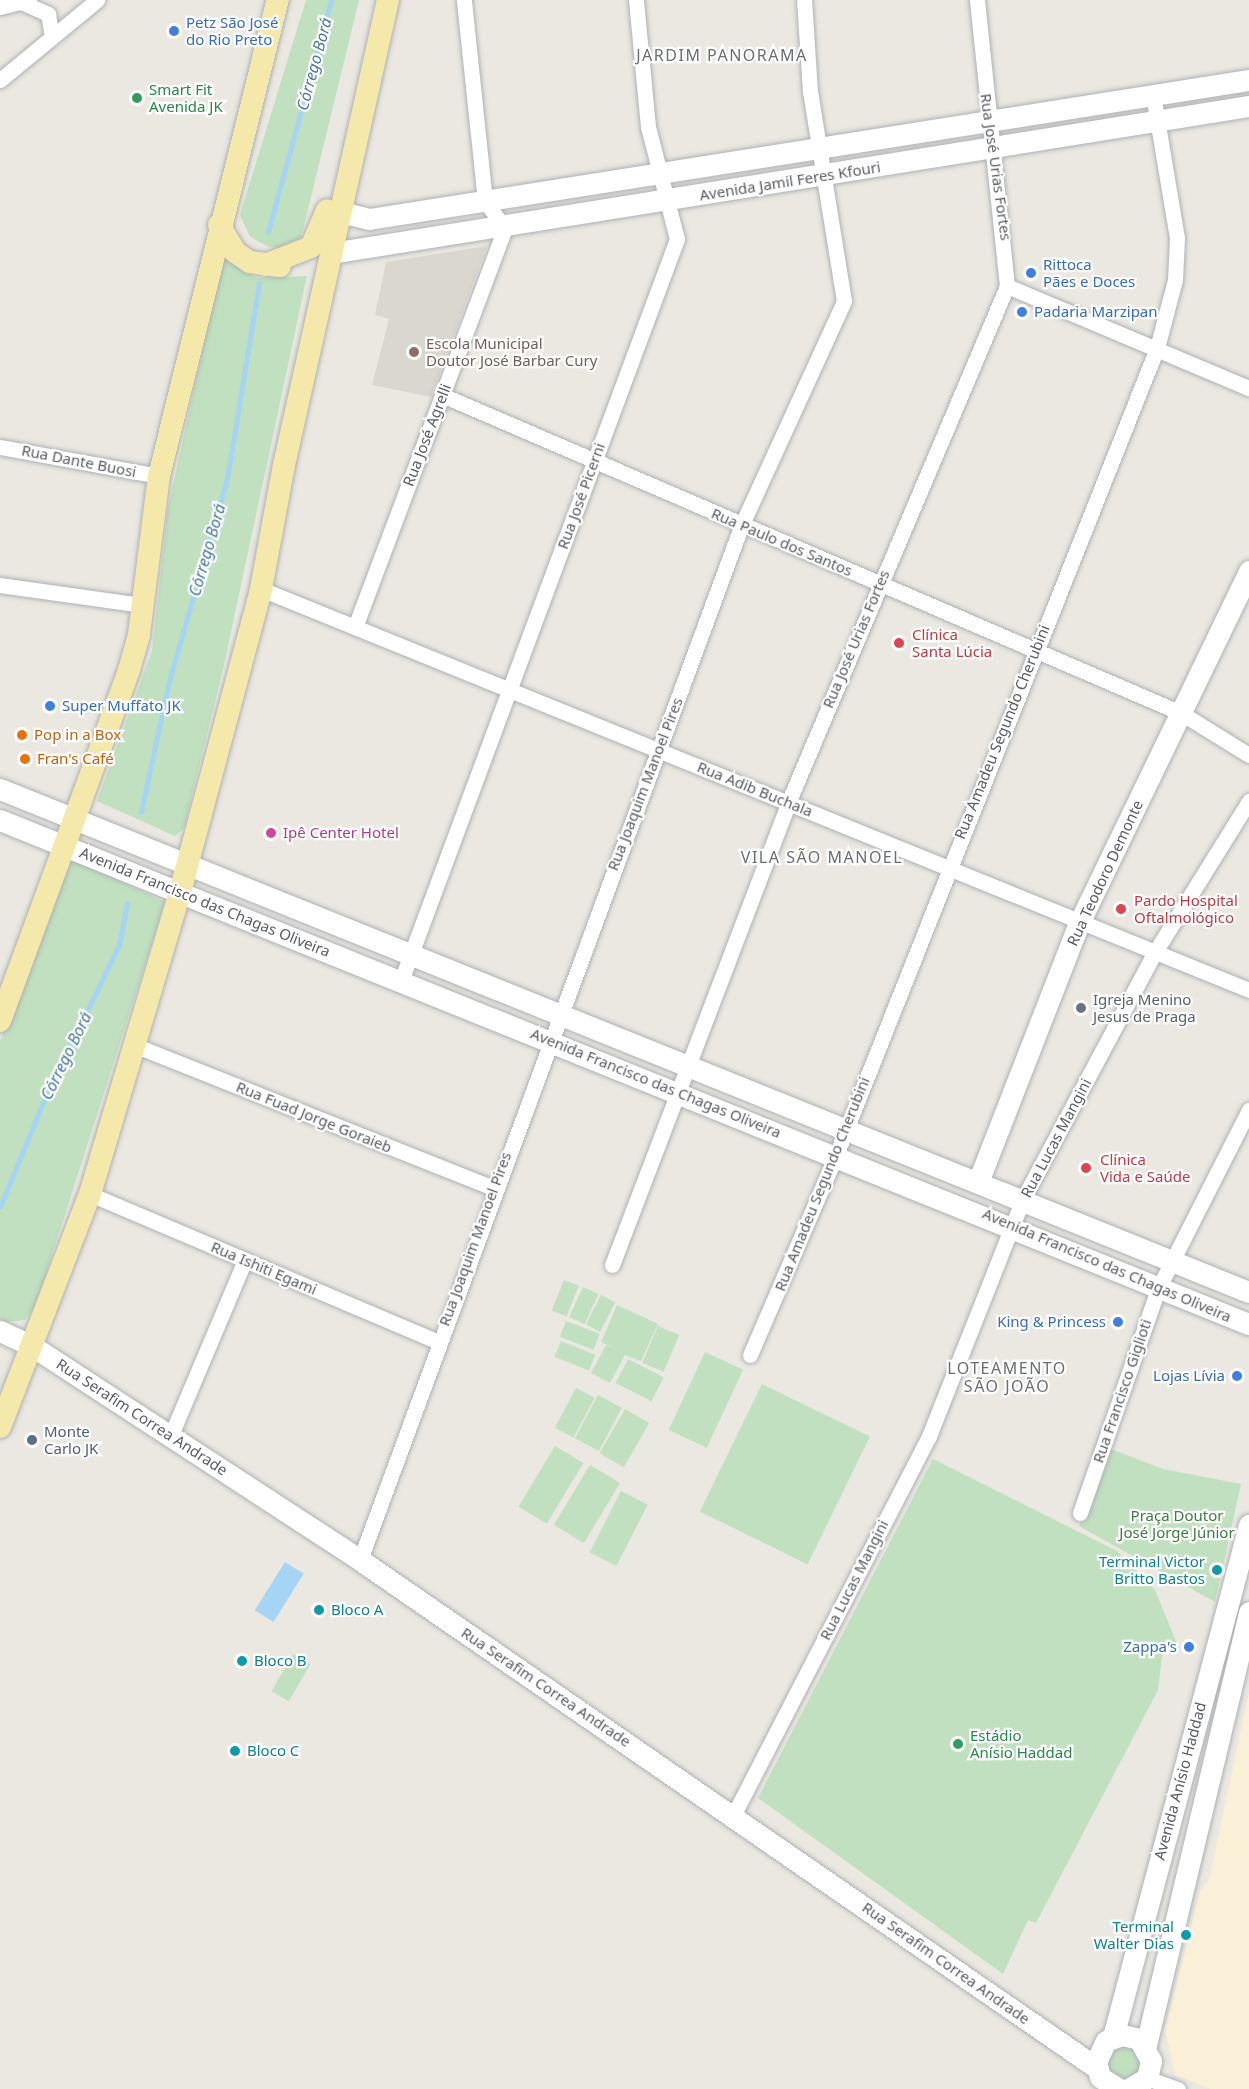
<!DOCTYPE html>
<html>
<head>
<meta charset="utf-8">
<style>
  body { margin:0 }
  #map { position:relative; width:1249px; height:2089px; overflow:hidden; background:#eae8e1; font-family:"Noto Sans",sans-serif }
  div>[style] { position:absolute }
  .commercial>* { inset:0; background:#f9f0d7 }
  .education>* { inset:0; background:#dad7cf }
  .green>* { inset:0; background:#c0e0bf; transform-origin:0 0 }
  .water>* { inset:0; background:#a6d4f5; transform-origin:0 0 }
  .stream>* { height:4.5px; margin:-2.25px; padding:0 2.25px; transform-origin:2.25px; border-radius:2.25px; background:#a6d4f5 }
  .roads { filter:drop-shadow(0 0 2px #aeb1b5) drop-shadow(0 0 2px #aeb1b5) }
  .street>* { height:15px; margin:-7.5px; padding:0 7.5px; transform-origin:7.5px; border-radius:7.5px; background:#fff }
  .secondary>* { height:21px; margin:-10.5px; padding:0 10.5px; transform-origin:10.5px; border-radius:10.5px; background:#fff }
  .primary>* { height:22px; margin:-11px; padding:0 11px; transform-origin:11px; border-radius:11px; background:#f5e8ab }
  .dots>* { width:16px; height:16px; translate:-50% -50%; box-sizing:border-box; border:3px solid #fff; border-radius:50% }
  span { translate:-50% -50%; white-space:nowrap; text-align:center; line-height:1.15; -webkit-text-stroke:4.5px #fff; paint-order:stroke }
  .shop-label { font-size:15px; color:#366cbe }
  .left { translate:0 -50%; text-align:left }
  .right { translate:-100% -50%; text-align:right }
  .leisure-label { font-size:15px; color:#27864d }
  .street-label { font-size:15px; color:#595c60 }
  .education-label { font-size:15px; color:#785e54 }
  .health-label { font-size:15px; color:#be3a42 }
  .food-label { font-size:15px; color:#c56008 }
  .hotel-label { font-size:15px; color:#b23c85 }
  .worship-label { font-size:15px; color:#5b616d }
  .service-label { font-size:15px; color:#4e5e75 }
  .park-label { font-size:15px; color:#3c7c3e }
  .culture-label { font-size:15px; color:#0d838f }
  .neighbourhood-label { font-size:16px; color:#6a6e72; letter-spacing:1.5px }
  .water-label { font-size:16px; color:#4776a4; font-style:italic }
</style>
</head>
<body>
<div id="map">
  <div class="commercial">
    <i style="clip-path:polygon(1249px 1693px,1249px 2089px,1211px 2089px,1175px 2075px,1165px 2030px,1200px 1891px,1209px 1880px)"></i>
  </div>
  <div class="education">
    <i style="clip-path:polygon(487px 246px,431px 397px,372px 385px,389px 319px,375px 315px,386px 262px)"></i>
  </div>
  <div class="green">
    <i style="clip-path:polygon(306px 0,359px 0,301px 238px,281px 248px,269px 247px,250px 237px,240px 215px)"></i>
    <i style="clip-path:polygon(223px 256px,257px 278px,307px 276px,224px 665px,184px 828px,175px 836px,97px 801px,152px 651px,168px 508px)"></i>
    <i style="clip-path:polygon(75px 860px,165px 902px,36px 1305px,25px 1320px,6px 1322px,0 1319px,0 1041px,65px 865px)"></i>
    <i style="left:564px;top:1280px;width:16px;height:33px;rotate:22deg"></i>
    <i style="left:583px;top:1287px;width:17px;height:33px;rotate:25deg"></i>
    <i style="left:601px;top:1295px;width:16px;height:33px;rotate:27deg"></i>
    <i style="clip-path:polygon(617px 1305px,658px 1324px,641px 1361px,625px 1355px,610px 1383px,591px 1373px,606px 1345px,621px 1351px,601px 1342px)"></i>
    <i style="left:566px;top:1321px;width:36px;height:17px;rotate:21deg"></i>
    <i style="left:658px;top:1326px;width:23px;height:40px;rotate:23deg"></i>
    <i style="left:561px;top:1341px;width:37px;height:17px;rotate:22deg"></i>
    <i style="left:705px;top:1352px;width:42px;height:86px;rotate:25deg"></i>
    <i style="left:628px;top:1359px;width:40px;height:27px;rotate:27deg"></i>
    <i style="left:762px;top:1384px;width:120px;height:142px;rotate:26deg"></i>
    <i style="left:576px;top:1388px;width:21px;height:45px;rotate:28deg"></i>
    <i style="left:598px;top:1395px;width:27px;height:49px;rotate:28deg"></i>
    <i style="left:625px;top:1409px;width:28px;height:51px;rotate:30deg"></i>
    <i style="left:555px;top:1446px;width:33px;height:71px;rotate:31deg"></i>
    <i style="clip-path:polygon(1108px 1448px,1163px 1469px,1241px 1484px,1215px 1602px,1079px 1526px)"></i>
    <i style="clip-path:polygon(933px 1459px,1117px 1551px,1155px 1590px,1178px 1646px,1163px 1649px,1158px 1690px,1036px 1923px,1028px 1920px,1003px 1974px,758px 1798px)"></i>
    <i style="left:590px;top:1465px;width:35px;height:70px;rotate:31deg"></i>
    <i style="left:621px;top:1491px;width:30px;height:69px;rotate:27deg"></i>
    <i style="left:293px;top:1654px;width:20px;height:43px;rotate:30deg"></i>
    <i style="clip-path:polygon(1122px 2041px,1145px 2056px,1136px 2081px,1109px 2079px,1105px 2052px)"></i>
  </div>
  <div class="water">
    <i style="left:285px;top:1562px;width:22px;height:57px;rotate:32deg"></i>
  </div>
  <div class="stream">
    <i style="left:268px;top:232px;width:240px;rotate:-74.8deg"></i>
    <i style="left:141px;top:812px;width:134px;rotate:-77.9deg"></i>
    <i style="left:169px;top:681px;width:210px;rotate:-74deg"></i>
    <i style="left:227px;top:479px;width:198px;rotate:-80.7deg"></i>
    <i style="left:0;top:1207px;width:118px;rotate:-67.6deg"></i>
    <i style="left:45px;top:1098px;width:170px;rotate:-64.2deg"></i>
    <i style="left:119px;top:945px;width:42px;rotate:-79deg"></i>
  </div>
  <div class="roads">
    <div class="street">
      <i style="left:21px;top:2px;width:30px;rotate:24deg"></i>
      <i style="left:48px;top:14px;width:22px;rotate:80deg"></i>
      <i style="left:0;top:7px;width:30px;rotate:-14deg"></i>
      <i style="left:0;top:80px;width:126px;rotate:-39.5deg"></i>
      <i style="left:1007px;top:286px;width:263px;rotate:22.9deg"></i>
      <i style="left:442px;top:395px;width:805px;rotate:23.28deg"></i>
      <i style="left:1181px;top:713px;width:80px;rotate:31.7deg"></i>
      <i style="left:0;top:447px;width:162px;rotate:10.3deg"></i>
      <i style="left:0;top:585px;width:144px;rotate:8deg"></i>
      <i style="left:261px;top:589px;width:1066px;rotate:22.09deg"></i>
      <i style="left:355px;top:627px;width:426px;rotate:-69.4deg"></i>
      <i style="left:505px;top:228px;width:34px;rotate:-127deg"></i>
      <i style="left:485px;top:201px;width:202px;rotate:-96deg"></i>
      <i style="left:401px;top:981px;width:792px;rotate:-69.6deg"></i>
      <i style="left:677px;top:239px;width:116px;rotate:-104.5deg"></i>
      <i style="left:648px;top:127px;width:128px;rotate:-95.4deg"></i>
      <i style="left:134px;top:1045px;width:386px;rotate:21.7deg"></i>
      <i style="left:90px;top:1194px;width:378px;rotate:23deg"></i>
      <i style="left:612px;top:1265px;width:494px;rotate:-69.1deg"></i>
      <i style="left:788px;top:803px;width:561px;rotate:-67.04deg"></i>
      <i style="left:1007px;top:286px;width:288px;rotate:-96deg"></i>
      <i style="left:750px;top:1355px;width:218px;rotate:-66.7deg"></i>
      <i style="left:836px;top:1155px;width:868px;rotate:-68.31deg"></i>
      <i style="left:1157px;top:348px;width:70px;rotate:-75.2deg"></i>
      <i style="left:1175px;top:280px;width:42px;rotate:-87.3deg"></i>
      <i style="left:1177px;top:238px;width:145px;rotate:-99.5deg"></i>
      <i style="left:171px;top:1435px;width:190px;rotate:-67.1deg"></i>
      <i style="left:1080px;top:1513px;width:237px;rotate:-70.8deg"></i>
      <i style="left:1158px;top:1289px;width:201px;rotate:-63.1deg"></i>
      <i style="left:360px;top:1560px;width:1104px;rotate:-69.76deg"></i>
      <i style="left:742px;top:524px;width:245px;rotate:-65.4deg"></i>
      <i style="left:844px;top:301px;width:212px;rotate:-99.2deg"></i>
      <i style="left:810px;top:92px;width:92px;rotate:-93.7deg"></i>
      <i style="left:734px;top:1814px;width:425px;rotate:-62.7deg"></i>
      <i style="left:929px;top:1436px;width:255px;rotate:-68.4deg"></i>
      <i style="left:1023px;top:1199px;width:280px;rotate:-61.9deg"></i>
      <i style="left:1155px;top:952px;width:178px;rotate:-58.1deg"></i>
      <i style="left:1147px;top:2078px;width:33px;rotate:20deg"></i>
    </div>
    <div class="secondary">
      <i style="left:341px;top:212px;width:29px;rotate:14deg"></i>
      <i style="left:369px;top:219px;width:891px;rotate:-8.98deg"></i>
      <i style="left:331px;top:253px;width:930px;rotate:-9.1deg"></i>
      <i style="left:0;top:789px;width:1346px;rotate:21.94deg"></i>
      <i style="left:0;top:820px;width:1347px;rotate:21.98deg"></i>
      <i style="left:978px;top:1182px;width:280px;rotate:-68.7deg"></i>
      <i style="left:1080px;top:921px;width:389px;rotate:-64.2deg"></i>
      <i style="left:0;top:1331px;width:35px;rotate:25deg"></i>
      <i style="left:32px;top:1346px;width:392px;rotate:33.1deg"></i>
      <i style="left:360px;top:1560px;width:895px;rotate:34.58deg"></i>
      <i style="left:1113px;top:2037px;width:530px;rotate:-75.12deg"></i>
      <i style="left:1146px;top:2045px;width:445px;rotate:-76.6deg"></i>
      <i style="left:1119px;top:2089px;width:22px;rotate:-148deg"></i>
      <i style="left:1100px;top:2077px;width:16px;rotate:-105deg"></i>
      <i style="left:1096px;top:2062px;width:23px;rotate:-65deg"></i>
      <i style="left:1106px;top:2041px;width:17px;rotate:-21deg"></i>
      <i style="left:1122px;top:2035px;width:17px;rotate:13deg"></i>
      <i style="left:1139px;top:2039px;width:25px;rotate:61deg"></i>
      <i style="left:1151px;top:2061px;width:17px;rotate:103deg"></i>
      <i style="left:1147px;top:2078px;width:21px;rotate:149deg"></i>
    </div>
    <div class="primary">
      <i style="left:219px;top:225px;width:31px;rotate:59deg"></i>
      <i style="left:235px;top:252px;width:18px;rotate:34deg"></i>
      <i style="left:250px;top:262px;width:30px;rotate:8deg"></i>
      <i style="left:265px;top:265px;width:49px;rotate:-21.4deg"></i>
      <i style="left:311px;top:247px;width:40px;rotate:-66.6deg"></i>
      <i style="left:0;top:1021px;width:374px;rotate:-69.8deg"></i>
      <i style="left:129px;top:670px;width:37px;rotate:-74deg"></i>
      <i style="left:139px;top:634px;width:159px;rotate:-82.8deg"></i>
      <i style="left:159px;top:476px;width:491px;rotate:-76deg"></i>
      <i style="left:0;top:1427px;width:250px;rotate:-68.9deg"></i>
      <i style="left:90px;top:1194px;width:315px;rotate:-73.4deg"></i>
      <i style="left:180px;top:892px;width:314px;rotate:-75deg"></i>
      <i style="left:261px;top:589px;width:126px;rotate:-79.5deg"></i>
      <i style="left:284px;top:465px;width:476px;rotate:-77.4deg"></i>
    </div>
  </div>
  <div class="dots">
    <i style="left:174px;top:31px;background:#3f7fe0"></i>
    <i style="left:137px;top:98px;background:#2e9e5b"></i>
    <i style="left:1031px;top:273px;background:#3f7fe0"></i>
    <i style="left:1022px;top:312px;background:#3f7fe0"></i>
    <i style="left:414px;top:352px;background:#8d6e63"></i>
    <i style="left:899px;top:643px;background:#e0444e"></i>
    <i style="left:50px;top:706px;background:#3f7fe0"></i>
    <i style="left:22px;top:735px;background:#e8710a"></i>
    <i style="left:25px;top:759px;background:#e8710a"></i>
    <i style="left:271px;top:833px;background:#d1479c"></i>
    <i style="left:1121px;top:909px;background:#e0444e"></i>
    <i style="left:1081px;top:1008px;background:#6b7280"></i>
    <i style="left:1086px;top:1168px;background:#e0444e"></i>
    <i style="left:1118px;top:1322px;background:#3f7fe0"></i>
    <i style="left:1237px;top:1376px;background:#3f7fe0"></i>
    <i style="left:32px;top:1440px;background:#5c6f8a"></i>
    <i style="left:1217px;top:1570px;background:#0f9aa8"></i>
    <i style="left:319px;top:1610px;background:#0f9aa8"></i>
    <i style="left:1189px;top:1647px;background:#3f7fe0"></i>
    <i style="left:242px;top:1661px;background:#0f9aa8"></i>
    <i style="left:958px;top:1744px;background:#2e9e5b"></i>
    <i style="left:235px;top:1751px;background:#0f9aa8"></i>
    <i style="left:1186px;top:1935px;background:#0f9aa8"></i>
  </div>
  <div class="shop-label">
    <span class="left" style="left:186px;top:31px">Petz São José<br>do Rio Preto</span>
    <span class="left" style="left:1043px;top:273px">Rittoca<br>Pães e Doces</span>
    <span class="left" style="left:1034px;top:312px">Padaria Marzipan</span>
    <span class="left" style="left:62px;top:706px">Super Muffato JK</span>
    <span class="right" style="left:1106px;top:1322px">King &amp; Princess</span>
    <span class="right" style="left:1225px;top:1376px">Lojas Lívia</span>
    <span class="right" style="left:1177px;top:1647px">Zappa's</span>
  </div>
  <div class="leisure-label">
    <span class="left" style="left:149px;top:98px">Smart Fit<br>Avenida JK</span>
    <span class="left" style="left:970px;top:1744px">Estádio<br>Anísio Haddad</span>
  </div>
  <div class="street-label">
    <span style="left:996px;top:167px;rotate:82deg">Rua José Urias Fortes</span>
    <span style="left:790px;top:181px;rotate:-9deg">Avenida Jamil Feres Kfouri</span>
    <span style="left:427px;top:435px;rotate:-69deg">Rua José Agrelli</span>
    <span style="left:79px;top:461px;rotate:11deg">Rua Dante Buosi</span>
    <span style="left:581px;top:496px;rotate:-70deg">Rua José Picerni</span>
    <span style="left:782px;top:542px;rotate:23deg">Rua Paulo dos Santos</span>
    <span style="left:856px;top:639px;rotate:-67deg">Rua José Urias Fortes</span>
    <span style="left:1002px;top:732px;rotate:-68deg">Rua Amadeu Segundo Cherubini</span>
    <span style="left:645px;top:784px;rotate:-69deg">Rua Joaquim Manoel Pires</span>
    <span style="left:755px;top:789px;rotate:22deg">Rua Adib Buchala</span>
    <span style="left:1105px;top:873px;rotate:-65deg">Rua Teodoro Demonte</span>
    <span style="left:205px;top:902px;rotate:22deg">Avenida Francisco das Chagas Oliveira</span>
    <span style="left:656px;top:1083px;rotate:22deg">Avenida Francisco das Chagas Oliveira</span>
    <span style="left:314px;top:1117px;rotate:22deg">Rua Fuad Jorge Goraieb</span>
    <span style="left:1056px;top:1138px;rotate:-62deg">Rua Lucas Mangini</span>
    <span style="left:822px;top:1184px;rotate:-68deg">Rua Amadeu Segundo Cherubini</span>
    <span style="left:475px;top:1239px;rotate:-70deg">Rua Joaquim Manoel Pires</span>
    <span style="left:1107px;top:1265px;rotate:23deg">Avenida Francisco das Chagas Oliveira</span>
    <span style="left:264px;top:1268px;rotate:23deg">Rua Ishiti Egami</span>
    <span style="left:1122px;top:1391px;rotate:-71deg">Rua Francisco Giglioti</span>
    <span style="left:142px;top:1417px;rotate:33deg">Rua Serafim Correa Andrade</span>
    <span style="left:854px;top:1580px;rotate:-63deg">Rua Lucas Mangini</span>
    <span style="left:546px;top:1687px;rotate:34deg">Rua Serafim Correa Andrade</span>
    <span style="left:1180px;top:1781px;rotate:-75deg">Avenida Anísio Haddad</span>
    <span style="left:946px;top:1963px;rotate:35deg">Rua Serafim Correa Andrade</span>
  </div>
  <div class="education-label">
    <span class="left" style="left:426px;top:352px">Escola Municipal<br>Doutor José Barbar Cury</span>
  </div>
  <div class="health-label">
    <span class="left" style="left:912px;top:643px">Clínica<br>Santa Lúcia</span>
    <span class="left" style="left:1134px;top:909px">Pardo Hospital<br>Oftalmológico</span>
    <span class="left" style="left:1100px;top:1168px">Clínica<br>Vida e Saúde</span>
  </div>
  <div class="food-label">
    <span class="left" style="left:34px;top:735px">Pop in a Box</span>
    <span class="left" style="left:37px;top:759px">Fran's Café</span>
  </div>
  <div class="hotel-label">
    <span class="left" style="left:283px;top:833px">Ipê Center Hotel</span>
  </div>
  <div class="worship-label">
    <span class="left" style="left:1093px;top:1008px">Igreja Menino<br>Jesus de Praga</span>
  </div>
  <div class="service-label">
    <span class="left" style="left:44px;top:1440px">Monte<br>Carlo JK</span>
  </div>
  <div class="park-label">
    <span style="left:1177px;top:1524px">Praça Doutor<br>José Jorge Júnior</span>
  </div>
  <div class="culture-label">
    <span class="right" style="left:1205px;top:1570px">Terminal Victor<br>Britto Bastos</span>
    <span class="left" style="left:331px;top:1610px">Bloco A</span>
    <span class="left" style="left:254px;top:1661px">Bloco B</span>
    <span class="left" style="left:247px;top:1751px">Bloco C</span>
    <span class="right" style="left:1174px;top:1935px">Terminal<br>Walter Dias</span>
  </div>
  <div class="neighbourhood-label">
    <span style="left:722px;top:55px">JARDIM PANORAMA</span>
    <span style="left:822px;top:857px">VILA SÃO MANOEL</span>
    <span style="left:1007px;top:1377px">LOTEAMENTO<br>SÃO JOÃO</span>
  </div>
  <div class="water-label">
    <span style="left:314px;top:64px;rotate:-75deg">Córrego Borá</span>
    <span style="left:207px;top:550px;rotate:-74deg">Córrego Borá</span>
    <span style="left:66px;top:1056px;rotate:-64deg">Córrego Borá</span>
  </div>
</div>
</body>
</html>
